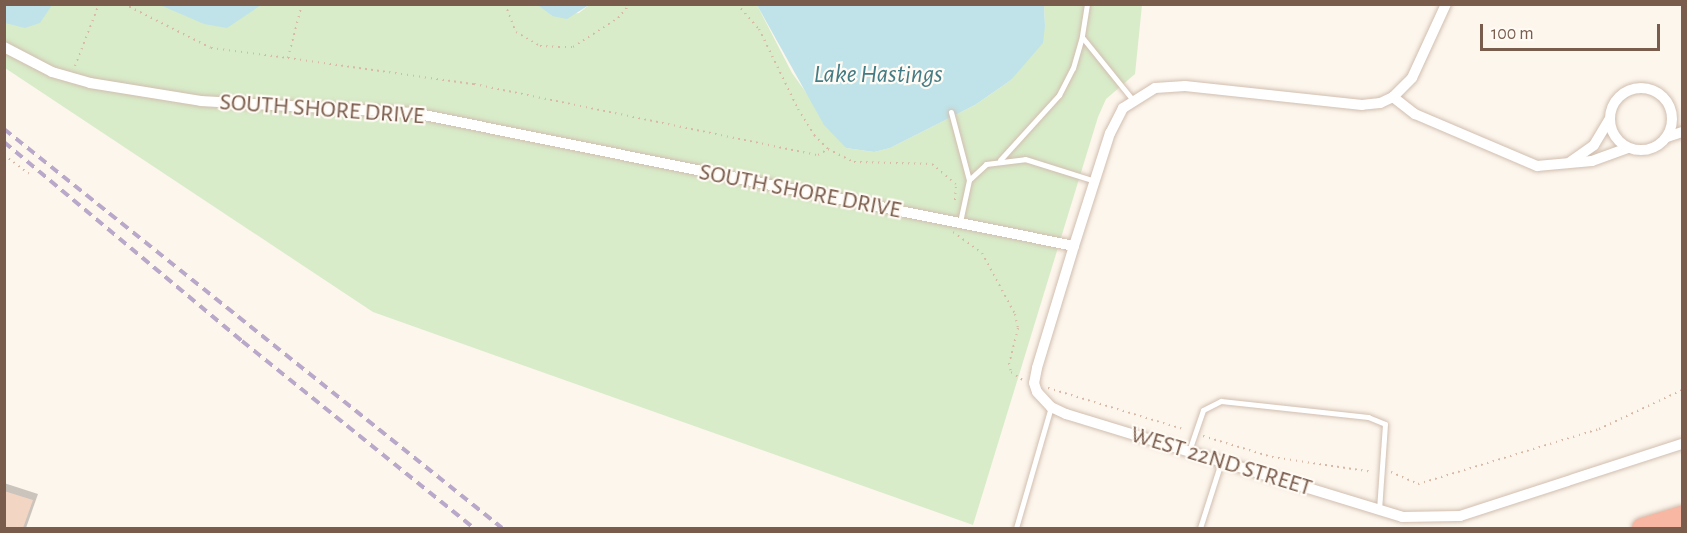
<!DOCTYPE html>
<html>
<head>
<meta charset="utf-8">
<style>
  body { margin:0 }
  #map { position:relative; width:1687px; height:533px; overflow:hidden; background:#fdf6ec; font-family:"Alegreya Sans",sans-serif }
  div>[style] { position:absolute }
  .green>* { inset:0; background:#d8ecc9 }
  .water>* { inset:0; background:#bfe3e8 }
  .shadow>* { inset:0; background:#0003 }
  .building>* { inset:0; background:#f3d5c3 }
  .path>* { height:2px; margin-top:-1px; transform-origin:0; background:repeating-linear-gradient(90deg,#d9b8a5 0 1.5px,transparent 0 6px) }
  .roads { filter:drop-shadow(0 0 2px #d1beb0) drop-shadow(0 0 2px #d1beb0) }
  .lane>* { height:5px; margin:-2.5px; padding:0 2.5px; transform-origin:2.5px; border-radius:2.5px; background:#fff }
  .street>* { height:10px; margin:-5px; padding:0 5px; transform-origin:5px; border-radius:5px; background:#fff }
  .street>.ring { margin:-5px; padding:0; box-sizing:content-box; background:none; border:10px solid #fff; border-radius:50% }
  .highway>* { height:20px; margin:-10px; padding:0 10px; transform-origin:10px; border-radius:10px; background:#f7b7a3 }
  .rail>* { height:4px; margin-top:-2px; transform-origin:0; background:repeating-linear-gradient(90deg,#b9a8c9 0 9px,transparent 0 15px) }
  span { translate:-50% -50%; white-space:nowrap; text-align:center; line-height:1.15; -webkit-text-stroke:4.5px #fffaf3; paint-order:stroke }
  .street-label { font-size:24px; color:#7a5c4d }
  .water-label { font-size:26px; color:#437c86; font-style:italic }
  .frame { position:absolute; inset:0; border:6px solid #7a5c4d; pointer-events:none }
  .scale { position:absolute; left:1480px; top:24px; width:180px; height:27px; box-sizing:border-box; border:3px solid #7a5c4d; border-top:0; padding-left:8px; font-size:18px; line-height:21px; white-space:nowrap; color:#7a5c4d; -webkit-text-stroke:4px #fffaf3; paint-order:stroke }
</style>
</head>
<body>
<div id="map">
  <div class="green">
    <i style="clip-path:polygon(538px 4px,552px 16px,579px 13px,589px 5px,757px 5px,792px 73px,846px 148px,874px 152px,890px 148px,975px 105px,1011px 80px,1045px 26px,1044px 5px,1142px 5px,1135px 74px,1106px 99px,1098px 117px,973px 525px,373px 312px,5px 68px,4px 5px)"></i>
  </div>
  <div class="water">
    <i style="clip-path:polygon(4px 5px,5px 4px,52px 5px,40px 23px,25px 28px,5px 23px)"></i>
    <i style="clip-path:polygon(160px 5px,261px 5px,227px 28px,204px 24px)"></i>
    <i style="clip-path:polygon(538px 5px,589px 5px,567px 19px,552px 16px)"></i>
    <i style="clip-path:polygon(757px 5px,1044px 5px,1045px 26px,1043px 43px,1011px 80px,975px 105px,890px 148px,874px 152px,846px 148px,824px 125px)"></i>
  </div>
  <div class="shadow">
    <i style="clip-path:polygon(4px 483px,38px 494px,26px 528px,4px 528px)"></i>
  </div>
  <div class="building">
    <i style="clip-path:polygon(4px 491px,33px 500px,23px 528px,4px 528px)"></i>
  </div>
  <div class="path">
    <i style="left:124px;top:4px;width:97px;rotate:26.8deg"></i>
    <i style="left:211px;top:48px;width:78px;rotate:7.4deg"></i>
    <i style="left:288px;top:58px;width:56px;rotate:-75.5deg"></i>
    <i style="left:505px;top:4px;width:30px;rotate:69deg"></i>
    <i style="left:516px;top:32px;width:28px;rotate:30deg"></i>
    <i style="left:540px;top:46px;width:19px;rotate:3deg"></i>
    <i style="left:559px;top:47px;width:14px"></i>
    <i style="left:573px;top:47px;width:54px;rotate:-32.8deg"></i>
    <i style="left:618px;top:18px;width:18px;rotate:-49deg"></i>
    <i style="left:737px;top:4px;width:33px;rotate:49deg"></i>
    <i style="left:759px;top:29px;width:89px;rotate:64deg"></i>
    <i style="left:798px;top:109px;width:31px;rotate:58deg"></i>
    <i style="left:814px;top:135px;width:20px;rotate:45deg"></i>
    <i style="left:828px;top:149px;width:29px;rotate:27deg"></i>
    <i style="left:854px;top:162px;width:78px;rotate:1.5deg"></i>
    <i style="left:932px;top:164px;width:31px;rotate:40deg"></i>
    <i style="left:288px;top:58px;width:188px;rotate:8deg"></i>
    <i style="left:474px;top:84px;width:351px;rotate:11.7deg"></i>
    <i style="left:818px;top:155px;width:12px;rotate:-31deg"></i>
    <i style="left:75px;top:66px;width:66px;rotate:-68.8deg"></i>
    <i style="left:4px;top:155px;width:31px;rotate:37deg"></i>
    <i style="left:955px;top:200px;width:15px;rotate:-86deg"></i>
    <i style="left:953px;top:232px;width:36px;rotate:36deg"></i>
    <i style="left:982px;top:253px;width:69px;rotate:61.6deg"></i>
    <i style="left:1015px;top:314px;width:14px;rotate:78deg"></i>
    <i style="left:1018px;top:328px;width:36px;rotate:104deg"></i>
    <i style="left:1009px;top:363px;width:9px;rotate:77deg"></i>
    <i style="left:1011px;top:372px;width:14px;rotate:34deg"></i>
    <i style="left:1048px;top:388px;width:144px;rotate:16.9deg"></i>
    <i style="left:1203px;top:436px;width:72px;rotate:16.9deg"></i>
    <i style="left:1272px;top:457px;width:102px;rotate:8.4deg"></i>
    <i style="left:1391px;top:472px;width:30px;rotate:24deg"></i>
    <i style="left:1418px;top:484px;width:189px;rotate:-16.9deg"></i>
    <i style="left:1599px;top:429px;width:92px;rotate:-25.2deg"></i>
  </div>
  <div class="roads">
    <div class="lane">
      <i style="left:1087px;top:4px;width:33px;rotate:99deg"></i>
      <i style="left:1082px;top:37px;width:80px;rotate:51.1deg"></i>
      <i style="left:951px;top:112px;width:70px;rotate:75.2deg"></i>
      <i style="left:1000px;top:160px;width:88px;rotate:-47.8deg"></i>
      <i style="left:1059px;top:95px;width:30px;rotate:-63deg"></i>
      <i style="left:1073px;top:68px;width:32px;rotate:-74deg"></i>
      <i style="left:960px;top:222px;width:43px;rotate:-77.9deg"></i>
      <i style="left:969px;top:180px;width:23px;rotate:-43deg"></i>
      <i style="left:986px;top:164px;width:39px;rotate:-7deg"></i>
      <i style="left:1025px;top:159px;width:73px;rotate:17.4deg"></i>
      <i style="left:1189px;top:451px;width:43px;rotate:-71.1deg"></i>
      <i style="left:1203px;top:410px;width:20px;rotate:-27deg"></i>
      <i style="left:1221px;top:401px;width:148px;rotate:6.2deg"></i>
      <i style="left:1368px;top:417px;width:18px;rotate:22deg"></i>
      <i style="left:1385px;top:424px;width:86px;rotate:94deg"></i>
      <i style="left:1016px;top:528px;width:126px;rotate:-73.9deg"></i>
      <i style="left:1200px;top:528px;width:69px;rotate:-72.3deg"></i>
    </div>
    <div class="street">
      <i style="left:1446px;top:4px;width:81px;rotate:114.7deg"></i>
      <i style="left:1412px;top:78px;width:27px;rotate:135deg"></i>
      <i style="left:1393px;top:97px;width:14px;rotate:155deg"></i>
      <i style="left:1380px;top:103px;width:18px;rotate:174deg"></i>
      <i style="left:1362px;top:105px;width:178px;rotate:-173.9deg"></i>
      <i style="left:1185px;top:86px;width:30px;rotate:176deg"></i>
      <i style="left:1155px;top:88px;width:38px;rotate:148deg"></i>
      <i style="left:1123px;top:108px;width:28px;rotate:117deg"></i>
      <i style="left:1110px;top:133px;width:119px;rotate:107.7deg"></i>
      <i style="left:1074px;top:246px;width:127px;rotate:106.9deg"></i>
      <i style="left:1037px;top:368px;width:15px;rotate:101deg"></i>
      <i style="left:1034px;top:383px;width:9px;rotate:72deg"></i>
      <i style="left:1037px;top:392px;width:21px;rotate:47deg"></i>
      <i style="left:1051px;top:407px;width:17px;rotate:25deg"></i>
      <i style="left:1066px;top:414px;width:351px;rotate:17deg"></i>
      <i style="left:1402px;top:517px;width:58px;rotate:-1deg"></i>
      <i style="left:1460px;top:516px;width:233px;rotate:-18deg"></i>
      <i style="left:4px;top:47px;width:54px;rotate:27.5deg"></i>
      <i style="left:52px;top:72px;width:40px;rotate:16deg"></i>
      <i style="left:90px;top:83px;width:112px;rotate:9.2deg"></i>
      <i style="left:201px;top:101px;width:213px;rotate:3.2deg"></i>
      <i style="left:414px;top:113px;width:673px;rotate:11.39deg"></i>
      <i class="ring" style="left:1610px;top:88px;width:52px;height:52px"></i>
      <i style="left:1393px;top:97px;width:28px;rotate:38deg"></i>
      <i style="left:1415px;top:114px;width:133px;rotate:23.1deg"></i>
      <i style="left:1537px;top:166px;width:55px;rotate:-5.2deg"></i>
      <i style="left:1592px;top:161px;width:38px;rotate:-20deg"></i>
      <i style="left:1667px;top:137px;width:16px;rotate:-18deg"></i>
      <i style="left:1570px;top:162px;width:29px;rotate:-35deg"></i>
      <i style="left:1594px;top:145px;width:29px;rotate:-59deg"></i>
    </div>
    <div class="highway">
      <i style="left:1642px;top:528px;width:42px;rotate:-16.7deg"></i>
    </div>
  </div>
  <div class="rail">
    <i style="left:4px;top:129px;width:638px;rotate:38.7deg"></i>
    <i style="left:4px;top:142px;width:310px;rotate:39.9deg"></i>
    <i style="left:242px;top:341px;width:298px;rotate:38.9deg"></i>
  </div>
  <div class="street-label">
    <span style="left:322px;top:110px;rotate:4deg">SOUTH SHORE DRIVE</span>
    <span style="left:800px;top:192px;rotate:11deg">SOUTH SHORE DRIVE</span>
    <span style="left:1221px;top:462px;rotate:17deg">WEST 22ND STREET</span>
  </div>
  <div class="water-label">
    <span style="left:878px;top:75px">Lake Hastings</span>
  </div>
  <div class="frame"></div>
  <div class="scale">100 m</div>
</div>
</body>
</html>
